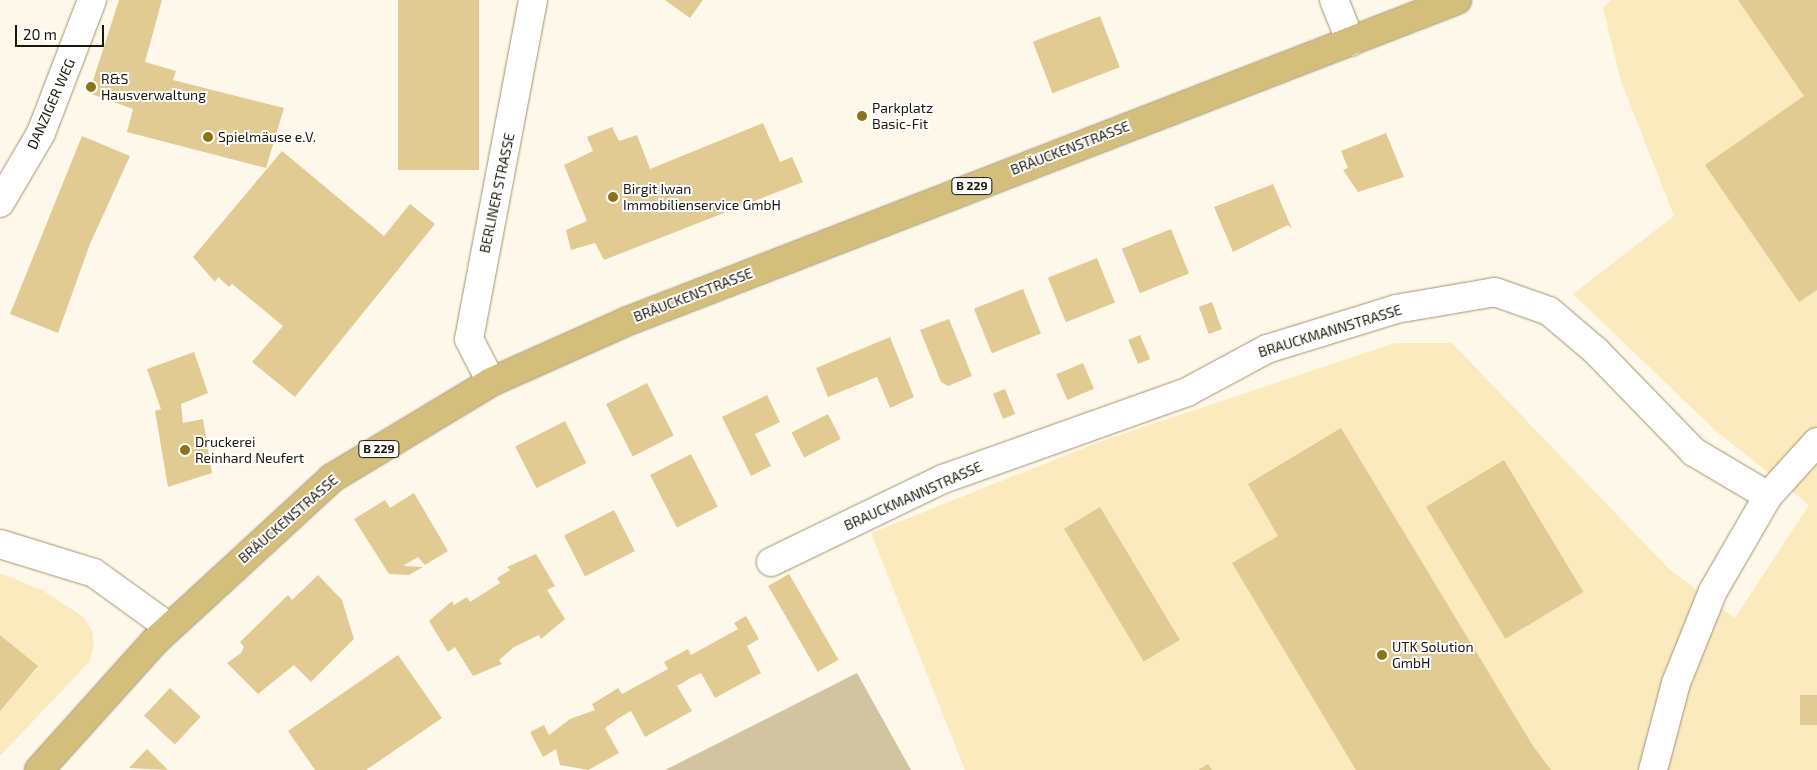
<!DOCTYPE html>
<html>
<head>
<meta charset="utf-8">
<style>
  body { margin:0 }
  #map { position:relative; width:1817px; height:770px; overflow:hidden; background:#fdf8e9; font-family:"Exo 2",sans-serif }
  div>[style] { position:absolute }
  .built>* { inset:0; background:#fbeabe }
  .green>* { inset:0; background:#d2c4a0 }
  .building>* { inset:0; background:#e1cb93; transform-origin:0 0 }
  .roads { filter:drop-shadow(0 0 1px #a09371) drop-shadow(0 0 1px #a09371) }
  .minor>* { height:28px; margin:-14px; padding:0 14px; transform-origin:14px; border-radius:14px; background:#fff }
  .major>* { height:28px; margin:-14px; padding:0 14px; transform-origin:14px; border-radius:14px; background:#d4be7b }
  .dots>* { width:14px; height:14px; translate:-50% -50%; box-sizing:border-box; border:2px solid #fff; border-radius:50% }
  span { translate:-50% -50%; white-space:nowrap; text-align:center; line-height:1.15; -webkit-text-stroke:4px #fff; paint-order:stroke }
  .shield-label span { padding:1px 4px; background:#fff; border:1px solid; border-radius:4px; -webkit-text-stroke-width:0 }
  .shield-label { font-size:12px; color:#1b1609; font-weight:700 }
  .poi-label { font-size:14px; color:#1b1609 }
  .left { translate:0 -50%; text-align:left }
  .street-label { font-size:14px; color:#1b1609 }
  .scale { position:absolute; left:15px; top:25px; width:89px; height:22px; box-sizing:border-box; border:2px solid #1b1609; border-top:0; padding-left:6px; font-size:15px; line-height:18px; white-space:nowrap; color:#1b1609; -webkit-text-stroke:4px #fff; paint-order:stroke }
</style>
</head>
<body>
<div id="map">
  <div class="built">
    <i style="clip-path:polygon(1611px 0,1817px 0,1817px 770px,965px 770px,871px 533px,1099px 442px,1395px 343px,1452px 343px,1670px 570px,1735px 618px,1809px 505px,1716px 431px,1573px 294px,1674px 216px,1621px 81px,1603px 8px)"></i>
    <i style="clip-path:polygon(0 573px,42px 590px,82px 616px,92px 630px,94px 644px,90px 661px,0 756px)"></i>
  </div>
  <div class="green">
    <i style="clip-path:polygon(857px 673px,911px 770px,665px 770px)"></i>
  </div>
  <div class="building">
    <i style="clip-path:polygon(119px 0,162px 0,145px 62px,176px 71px,173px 80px,284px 108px,266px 168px,127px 132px,133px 109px,89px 93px)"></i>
    <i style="left:398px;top:0;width:81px;height:170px"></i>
    <i style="clip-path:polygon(665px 0,703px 0,690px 18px)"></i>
    <i style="clip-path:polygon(1738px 0,1817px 0,1817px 290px,1799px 302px,1705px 165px,1804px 96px)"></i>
    <i style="left:1100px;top:16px;width:55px;height:72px;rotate:69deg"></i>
    <i style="clip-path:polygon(763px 123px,780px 162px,792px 157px,803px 182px,604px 260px,595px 243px,571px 250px,566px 230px,587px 221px,564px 165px,593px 151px,587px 137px,612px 127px,619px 141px,637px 135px,650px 169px)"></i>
    <i style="clip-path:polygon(1386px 133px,1404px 177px,1358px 192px,1343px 170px,1348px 168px,1341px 151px)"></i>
    <i style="clip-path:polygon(82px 136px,130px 156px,90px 244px,58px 333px,10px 314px)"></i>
    <i style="clip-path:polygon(282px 151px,384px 236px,410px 204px,435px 224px,295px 397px,252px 362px,283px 326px,232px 284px,229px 287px,218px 277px,215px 282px,193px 257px)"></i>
    <i style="clip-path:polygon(1273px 184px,1292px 229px,1288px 225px,1233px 252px,1214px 207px)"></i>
    <i style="left:1171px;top:229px;width:48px;height:53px;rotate:68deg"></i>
    <i style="left:1097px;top:258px;width:48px;height:53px;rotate:68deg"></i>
    <i style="left:1023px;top:289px;width:48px;height:53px;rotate:68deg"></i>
    <i style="left:1212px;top:302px;width:29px;height:14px;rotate:70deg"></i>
    <i style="clip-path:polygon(949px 319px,972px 376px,948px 386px,941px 382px,920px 330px)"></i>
    <i style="left:1140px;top:335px;width:26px;height:13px;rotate:67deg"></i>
    <i style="clip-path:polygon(890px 337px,914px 397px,890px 408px,877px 377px,828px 397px,816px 368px)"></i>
    <i style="clip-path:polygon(194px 352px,208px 393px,181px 404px,183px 423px,203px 419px,212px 473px,168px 487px,155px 411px,161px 409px,147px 369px)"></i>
    <i style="left:1083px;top:363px;width:28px;height:29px;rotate:67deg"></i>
    <i style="left:647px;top:383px;width:59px;height:46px;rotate:63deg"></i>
    <i style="left:1005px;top:389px;width:27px;height:13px;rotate:68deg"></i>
    <i style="clip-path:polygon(767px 395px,780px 422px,755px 434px,771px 466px,751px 476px,722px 417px)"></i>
    <i style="left:828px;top:414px;width:28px;height:41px;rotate:63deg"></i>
    <i style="left:565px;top:421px;width:47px;height:56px;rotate:63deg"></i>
    <i style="clip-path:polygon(1341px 428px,1533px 746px,1551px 770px,1356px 770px,1232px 563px,1278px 536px,1248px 484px)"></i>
    <i style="left:691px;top:454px;width:59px;height:46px;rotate:63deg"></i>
    <i style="left:1504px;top:460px;width:154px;height:91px;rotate:59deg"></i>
    <i style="clip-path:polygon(414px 493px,448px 551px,425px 565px,418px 557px,403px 566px,423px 567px,409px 575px,389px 574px,354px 519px,385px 500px,390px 508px)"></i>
    <i style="left:1100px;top:507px;width:155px;height:42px;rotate:59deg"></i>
    <i style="left:614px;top:510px;width:46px;height:56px;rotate:63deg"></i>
    <i style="clip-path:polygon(536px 554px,555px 586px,547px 590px,565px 619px,541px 639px,539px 635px,514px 647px,499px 660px,502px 664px,473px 676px,455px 647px,448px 652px,429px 621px,452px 601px,454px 605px,467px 597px,470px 602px,500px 583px,497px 578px,510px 570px,507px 567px)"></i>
    <i style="left:789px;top:574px;width:99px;height:24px;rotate:60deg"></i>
    <i style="clip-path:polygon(318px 575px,342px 600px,354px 639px,311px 682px,294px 665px,258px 694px,227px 663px,241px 653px,244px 647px,240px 642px,288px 595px,292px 600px)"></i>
    <i style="clip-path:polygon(746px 616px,759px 639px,747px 646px,761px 673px,715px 698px,701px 673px,689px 679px,677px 686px,692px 711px,645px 737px,631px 711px,619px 718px,605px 728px,619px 753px,588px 770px,560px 765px,556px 749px,543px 757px,530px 732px,544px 725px,549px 735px,570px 719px,595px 710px,592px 704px,607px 695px,618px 688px,622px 694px,668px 669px,664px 662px,688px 649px,691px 655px,738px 629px,734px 623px)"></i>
    <i style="clip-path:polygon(0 635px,38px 666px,0 711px)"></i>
    <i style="clip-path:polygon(398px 655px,442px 718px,366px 770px,315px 770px,288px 731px)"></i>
    <i style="left:170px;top:688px;width:42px;height:38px;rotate:43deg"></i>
    <i style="left:1800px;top:695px;width:17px;height:30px"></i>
    <i style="clip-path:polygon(147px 749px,168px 770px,129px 768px)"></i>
    <i style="clip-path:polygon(1208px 764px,1212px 770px,1198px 770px)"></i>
  </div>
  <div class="roads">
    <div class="minor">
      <i style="left:1334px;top:0;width:45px;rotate:68deg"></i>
      <i style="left:0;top:203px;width:81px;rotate:-59.6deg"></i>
      <i style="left:41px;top:133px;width:142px;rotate:-69deg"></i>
      <i style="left:491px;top:382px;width:48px;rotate:-117.1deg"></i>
      <i style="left:469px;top:339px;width:345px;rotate:-79.3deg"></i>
      <i style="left:0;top:544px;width:98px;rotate:17.1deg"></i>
      <i style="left:94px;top:573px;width:92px;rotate:35.8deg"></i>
      <i style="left:771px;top:562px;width:191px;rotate:-25.8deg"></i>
      <i style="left:943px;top:479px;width:259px;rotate:-19.6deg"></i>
      <i style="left:1187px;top:392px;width:91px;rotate:-28.3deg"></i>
      <i style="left:1267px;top:349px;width:135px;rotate:-17.2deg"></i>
      <i style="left:1396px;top:309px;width:100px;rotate:-9.7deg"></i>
      <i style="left:1495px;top:292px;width:57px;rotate:19.4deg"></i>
      <i style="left:1549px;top:311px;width:62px;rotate:40.4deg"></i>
      <i style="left:1596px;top:351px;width:141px;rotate:45.9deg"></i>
      <i style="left:1694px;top:452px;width:86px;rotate:30.7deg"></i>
      <i style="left:1653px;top:770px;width:90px;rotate:-75.2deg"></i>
      <i style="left:1676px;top:683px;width:99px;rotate:-68.1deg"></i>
      <i style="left:1713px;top:591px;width:110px;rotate:-59.9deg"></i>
      <i style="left:1768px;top:496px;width:73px;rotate:-47.8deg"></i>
    </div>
    <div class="major">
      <i style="left:39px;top:770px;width:173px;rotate:-48deg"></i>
      <i style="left:155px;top:641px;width:241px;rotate:-42.6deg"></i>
      <i style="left:332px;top:478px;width:186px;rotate:-31.1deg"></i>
      <i style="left:491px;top:382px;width:150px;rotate:-24deg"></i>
      <i style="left:628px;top:321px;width:889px;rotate:-21.17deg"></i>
    </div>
  </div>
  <div class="dots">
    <i style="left:91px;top:87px;background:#8f7216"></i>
    <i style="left:862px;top:116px;background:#8f7216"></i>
    <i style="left:208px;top:137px;background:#8f7216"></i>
    <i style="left:613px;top:197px;background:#8f7216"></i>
    <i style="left:185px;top:450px;background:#8f7216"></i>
    <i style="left:1382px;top:655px;background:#8f7216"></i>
  </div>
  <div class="shield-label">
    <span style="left:972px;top:186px">B 229</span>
    <span style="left:379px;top:449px">B 229</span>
  </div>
  <div class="poi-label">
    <span class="left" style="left:101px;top:87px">R&amp;S<br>Hausverwaltung</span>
    <span class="left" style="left:872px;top:116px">Parkplatz<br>Basic-Fit</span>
    <span class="left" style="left:218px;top:137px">Spielmäuse e.V.</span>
    <span class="left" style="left:623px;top:197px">Birgit Iwan<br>Immobilienservice GmbH</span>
    <span class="left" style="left:195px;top:450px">Druckerei<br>Reinhard Neufert</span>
    <span class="left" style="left:1392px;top:655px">UTK Solution<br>GmbH</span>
  </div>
  <div class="street-label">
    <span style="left:51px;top:104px;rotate:-66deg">DANZIGER WEG</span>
    <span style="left:1070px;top:148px;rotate:-21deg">BRÄUCKENSTRASSE</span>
    <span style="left:497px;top:193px;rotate:-78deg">BERLINER STRASSE</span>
    <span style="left:693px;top:295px;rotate:-21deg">BRÄUCKENSTRASSE</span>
    <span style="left:1330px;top:331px;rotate:-17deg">BRAUCKMANNSTRASSE</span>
    <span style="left:913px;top:496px;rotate:-24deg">BRAUCKMANNSTRASSE</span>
    <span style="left:288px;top:519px;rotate:-41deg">BRÄUCKENSTRASSE</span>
  </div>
  <div class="scale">20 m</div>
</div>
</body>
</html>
